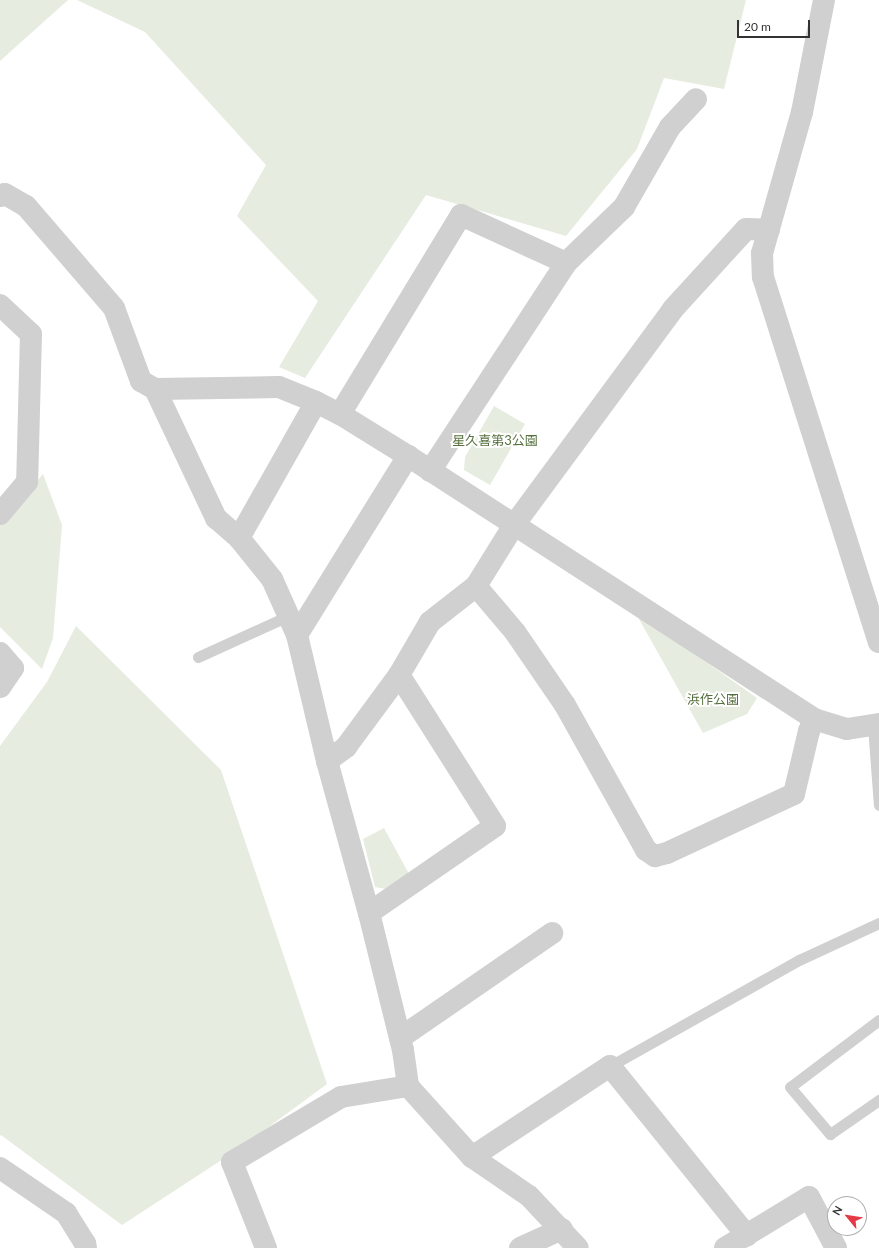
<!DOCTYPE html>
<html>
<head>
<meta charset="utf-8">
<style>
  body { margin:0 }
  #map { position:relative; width:879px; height:1248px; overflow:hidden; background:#fff; font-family:Lato,"Noto Sans JP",sans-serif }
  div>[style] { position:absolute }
  .green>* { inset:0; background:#e6ecdf }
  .lane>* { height:11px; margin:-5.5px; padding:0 5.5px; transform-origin:5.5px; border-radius:5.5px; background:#d0d0d0 }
  .street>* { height:22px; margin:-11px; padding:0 11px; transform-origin:11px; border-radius:11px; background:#d0d0d0 }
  span { translate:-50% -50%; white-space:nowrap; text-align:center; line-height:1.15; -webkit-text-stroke:4px #fff; paint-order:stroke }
  .park-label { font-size:13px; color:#56703f }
  .north { position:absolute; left:827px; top:1196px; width:40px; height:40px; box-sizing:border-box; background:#fff; border:1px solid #adadad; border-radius:50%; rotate:300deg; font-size:11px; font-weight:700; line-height:16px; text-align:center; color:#333 }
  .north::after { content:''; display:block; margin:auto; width:14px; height:18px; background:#e63946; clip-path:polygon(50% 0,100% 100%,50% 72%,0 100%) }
  .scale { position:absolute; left:737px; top:20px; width:73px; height:18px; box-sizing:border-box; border:2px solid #333; border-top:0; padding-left:5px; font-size:12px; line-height:14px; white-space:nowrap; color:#333; -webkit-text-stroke:3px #fff; paint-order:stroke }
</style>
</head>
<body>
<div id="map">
  <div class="green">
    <i style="clip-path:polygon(0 0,68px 0,0 61px)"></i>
    <i style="clip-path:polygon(77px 0,746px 0,724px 89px,664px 78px,637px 149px,566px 236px,426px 195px,305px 378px,279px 367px,318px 301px,237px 216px,266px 165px,145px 32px)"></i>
    <i style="clip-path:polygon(494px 406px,525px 424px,490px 485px,464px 470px,465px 457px)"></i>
    <i style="clip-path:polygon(43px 474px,62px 525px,53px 638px,42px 669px,0 627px,0 525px)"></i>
    <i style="clip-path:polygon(635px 612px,757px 698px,747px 714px,703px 733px)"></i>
    <i style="clip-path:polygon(76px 626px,221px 770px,327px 1084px,240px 1148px,122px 1225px,1px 1135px,0 1136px,0 746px,47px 682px)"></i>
    <i style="clip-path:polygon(384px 828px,409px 874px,386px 889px,375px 887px,363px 839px)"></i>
  </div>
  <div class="lane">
    <i style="left:198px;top:657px;width:99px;rotate:-24.5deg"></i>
    <i style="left:873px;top:726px;width:79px;rotate:85.7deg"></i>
    <i style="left:879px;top:1020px;width:111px;rotate:143deg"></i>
    <i style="left:790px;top:1087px;width:62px;rotate:49.6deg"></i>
    <i style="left:830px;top:1134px;width:60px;rotate:-34.8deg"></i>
    <i style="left:610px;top:1066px;width:217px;rotate:-29.3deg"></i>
    <i style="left:799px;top:960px;width:88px;rotate:-24.8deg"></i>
  </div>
  <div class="street">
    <i style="left:824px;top:0;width:114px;rotate:101.1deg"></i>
    <i style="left:802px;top:112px;width:147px;rotate:105.8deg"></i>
    <i style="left:762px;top:253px;width:24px;rotate:88deg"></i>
    <i style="left:763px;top:277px;width:383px;rotate:72.4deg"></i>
    <i style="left:0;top:196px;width:5px;rotate:-22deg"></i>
    <i style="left:5px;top:194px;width:24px;rotate:30deg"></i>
    <i style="left:26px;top:206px;width:135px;rotate:49.2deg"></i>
    <i style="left:114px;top:308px;width:78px;rotate:69.7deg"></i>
    <i style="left:141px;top:381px;width:16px;rotate:30deg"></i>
    <i style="left:155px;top:389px;width:124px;rotate:-0.9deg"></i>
    <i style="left:279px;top:387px;width:40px;rotate:22deg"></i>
    <i style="left:316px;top:402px;width:27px;rotate:27deg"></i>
    <i style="left:340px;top:414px;width:80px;rotate:31.7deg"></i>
    <i style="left:408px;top:456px;width:484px;rotate:32.9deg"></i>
    <i style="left:814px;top:719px;width:34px;rotate:17deg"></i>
    <i style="left:847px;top:729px;width:32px;rotate:-9deg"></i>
    <i style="left:0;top:305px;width:42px;rotate:43.1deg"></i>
    <i style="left:31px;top:334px;width:148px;rotate:91.5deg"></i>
    <i style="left:27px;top:482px;width:42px;rotate:130.2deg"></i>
    <i style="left:155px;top:389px;width:143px;rotate:64.7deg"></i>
    <i style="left:216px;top:518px;width:30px;rotate:41deg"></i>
    <i style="left:239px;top:538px;width:53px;rotate:51.2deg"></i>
    <i style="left:272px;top:579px;width:61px;rotate:65.9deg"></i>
    <i style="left:297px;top:635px;width:130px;rotate:76.6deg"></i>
    <i style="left:327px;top:761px;width:158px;rotate:74.6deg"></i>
    <i style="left:369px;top:913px;width:141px;rotate:76.1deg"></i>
    <i style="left:403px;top:1050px;width:36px;rotate:82deg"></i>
    <i style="left:408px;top:1086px;width:96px;rotate:48deg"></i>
    <i style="left:472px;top:1157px;width:69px;rotate:34.4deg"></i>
    <i style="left:529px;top:1196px;width:71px;rotate:46.7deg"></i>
    <i style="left:340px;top:414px;width:233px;rotate:-58.7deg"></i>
    <i style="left:461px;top:215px;width:115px;rotate:24.6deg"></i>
    <i style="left:430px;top:471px;width:249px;rotate:-56.8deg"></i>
    <i style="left:566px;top:263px;width:81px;rotate:-44deg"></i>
    <i style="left:624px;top:207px;width:92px;rotate:-60.1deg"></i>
    <i style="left:670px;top:127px;width:38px;rotate:-47deg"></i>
    <i style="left:239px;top:538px;width:156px;rotate:-60.5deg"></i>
    <i style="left:476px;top:586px;width:60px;rotate:49.7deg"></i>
    <i style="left:515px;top:632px;width:88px;rotate:55.6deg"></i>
    <i style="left:565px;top:705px;width:166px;rotate:60.8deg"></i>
    <i style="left:646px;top:850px;width:11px;rotate:34deg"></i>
    <i style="left:655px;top:856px;width:12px;rotate:-14deg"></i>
    <i style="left:667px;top:853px;width:140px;rotate:-24.9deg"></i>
    <i style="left:794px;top:794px;width:65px;rotate:-76.6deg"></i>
    <i style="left:809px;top:731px;width:13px;rotate:-67deg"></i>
    <i style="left:297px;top:635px;width:211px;rotate:-58.2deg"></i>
    <i style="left:0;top:653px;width:20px;rotate:49deg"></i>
    <i style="left:13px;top:668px;width:23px;rotate:124deg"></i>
    <i style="left:327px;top:761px;width:24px;rotate:-36deg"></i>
    <i style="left:346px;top:747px;width:89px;rotate:-53.6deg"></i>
    <i style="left:399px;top:675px;width:61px;rotate:-59.7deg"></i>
    <i style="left:430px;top:622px;width:58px;rotate:-38deg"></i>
    <i style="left:476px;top:586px;width:72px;rotate:-58.1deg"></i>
    <i style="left:514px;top:525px;width:268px;rotate:-53.6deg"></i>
    <i style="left:673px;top:309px;width:108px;rotate:-47.6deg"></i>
    <i style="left:746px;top:229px;width:23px;rotate:2deg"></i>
    <i style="left:369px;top:913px;width:153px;rotate:-34.6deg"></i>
    <i style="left:495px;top:826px;width:179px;rotate:-122.4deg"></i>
    <i style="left:400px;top:1038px;width:185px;rotate:-34.6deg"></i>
    <i style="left:472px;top:1157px;width:165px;rotate:-33.4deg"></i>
    <i style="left:610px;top:1066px;width:218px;rotate:51.1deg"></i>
    <i style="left:0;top:1168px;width:80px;rotate:34.3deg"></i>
    <i style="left:66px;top:1213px;width:36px;rotate:58deg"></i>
    <i style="left:85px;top:1243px;width:5px;rotate:79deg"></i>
    <i style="left:266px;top:1248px;width:92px;rotate:-111.6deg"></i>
    <i style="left:232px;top:1162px;width:127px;rotate:-30.8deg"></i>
    <i style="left:341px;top:1097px;width:68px;rotate:-9.3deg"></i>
    <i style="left:520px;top:1248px;width:46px;rotate:-24.3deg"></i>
    <i style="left:725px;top:1248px;width:98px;rotate:-31.3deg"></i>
    <i style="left:809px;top:1197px;width:58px;rotate:62.1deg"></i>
  </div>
  <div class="park-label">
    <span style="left:495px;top:440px">星久喜第3公園</span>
    <span style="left:713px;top:699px">浜作公園</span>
  </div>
  <div class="north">N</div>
  <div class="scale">20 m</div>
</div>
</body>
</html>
